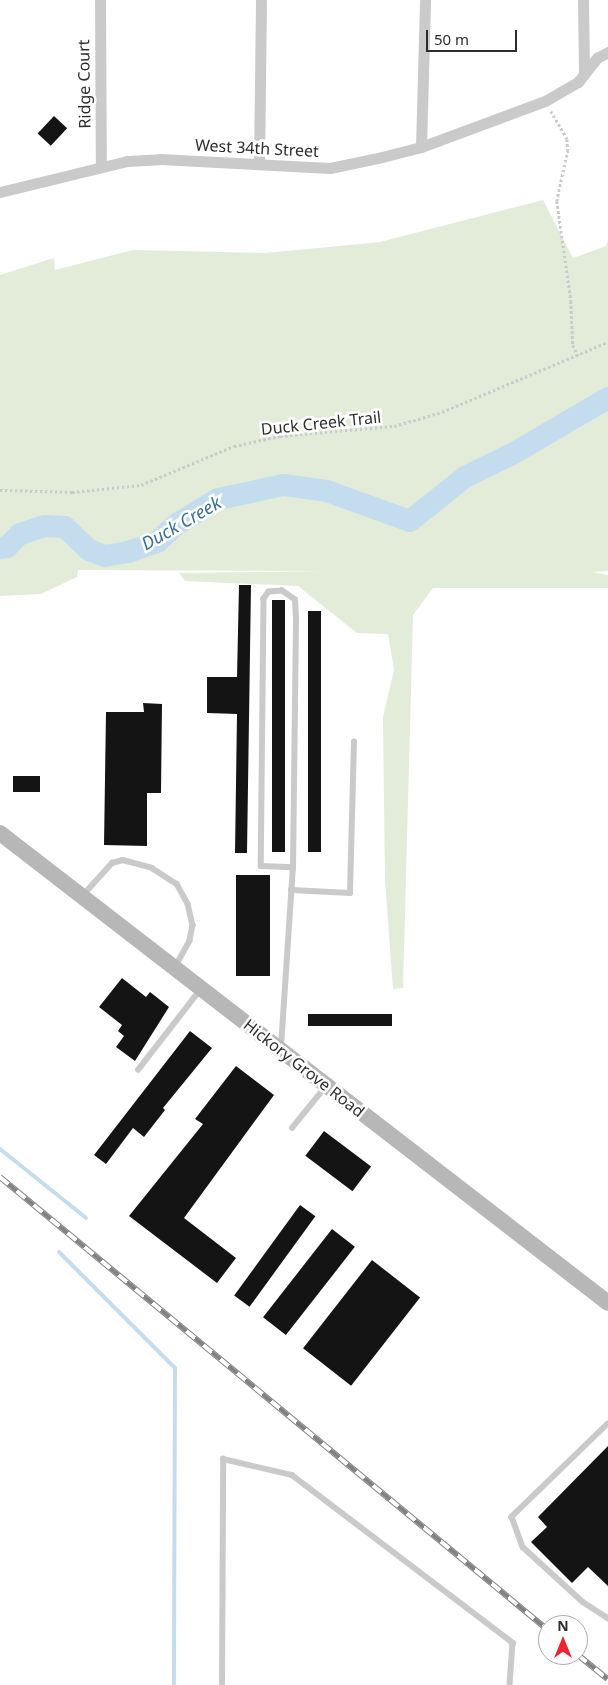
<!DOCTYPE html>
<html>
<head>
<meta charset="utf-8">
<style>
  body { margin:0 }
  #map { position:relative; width:608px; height:1685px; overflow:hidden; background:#fff; font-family:"Noto Sans",sans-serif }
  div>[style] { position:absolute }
  .green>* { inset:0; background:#e3ecd9 }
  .stream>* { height:4px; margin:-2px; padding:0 2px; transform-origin:2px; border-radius:2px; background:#c4ddee }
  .river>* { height:22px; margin:-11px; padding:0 11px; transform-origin:11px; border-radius:11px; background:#c4ddee }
  .building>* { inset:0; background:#141414; transform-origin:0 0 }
  .path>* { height:2.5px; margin-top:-1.25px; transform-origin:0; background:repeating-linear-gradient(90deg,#cacaca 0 2.5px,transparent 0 5px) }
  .lane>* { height:5.5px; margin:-2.75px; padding:0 2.75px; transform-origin:2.75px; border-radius:2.75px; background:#cacaca }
  .street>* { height:11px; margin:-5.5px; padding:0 5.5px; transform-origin:5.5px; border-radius:5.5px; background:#cacaca }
  .secondary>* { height:16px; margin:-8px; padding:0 8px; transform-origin:8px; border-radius:8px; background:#b7b7b7 }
  .rail>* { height:5.5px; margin-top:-2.75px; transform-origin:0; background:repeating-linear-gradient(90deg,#fff 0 11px,#828282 0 22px); box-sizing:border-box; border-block:1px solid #828282 }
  span { translate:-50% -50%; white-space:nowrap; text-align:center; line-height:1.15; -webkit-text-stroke:5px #fff; paint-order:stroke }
  .street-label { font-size:16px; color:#2d2d2d }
  .water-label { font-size:18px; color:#367095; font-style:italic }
  .north { position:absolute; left:538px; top:1615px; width:50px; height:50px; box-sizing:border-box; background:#fff; border:1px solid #ababab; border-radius:50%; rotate:0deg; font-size:14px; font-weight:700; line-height:20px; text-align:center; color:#2d2d2d }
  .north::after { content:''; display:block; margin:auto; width:18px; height:22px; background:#f22131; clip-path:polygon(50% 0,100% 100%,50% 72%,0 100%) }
  .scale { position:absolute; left:426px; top:30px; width:91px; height:22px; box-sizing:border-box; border:2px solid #2d2d2d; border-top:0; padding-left:6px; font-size:15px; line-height:18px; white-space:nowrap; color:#2d2d2d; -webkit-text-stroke:4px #fff; paint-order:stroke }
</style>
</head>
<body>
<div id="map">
  <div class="green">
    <i style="clip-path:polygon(543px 200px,573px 258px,606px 246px,608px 240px,608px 571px,592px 572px,608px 575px,608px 588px,433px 588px,413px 615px,403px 988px,393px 989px,385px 880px,383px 717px,394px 670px,388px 634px,357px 633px,298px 586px,185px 581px,179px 573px,325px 571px,78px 570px,77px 577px,41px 594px,0 596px,0 275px,54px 258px,55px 270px,133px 250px,266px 253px,380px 242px)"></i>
  </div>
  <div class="stream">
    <i style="left:0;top:1149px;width:110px;rotate:38.7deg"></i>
    <i style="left:59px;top:1252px;width:164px;rotate:45deg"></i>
    <i style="left:175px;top:1368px;width:317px;rotate:90.2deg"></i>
  </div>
  <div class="river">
    <i style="left:0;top:548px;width:7px;rotate:-8deg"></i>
    <i style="left:7px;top:547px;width:18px;rotate:-45deg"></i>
    <i style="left:20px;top:534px;width:26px;rotate:-18deg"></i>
    <i style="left:45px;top:526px;width:20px;rotate:3deg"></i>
    <i style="left:65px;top:527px;width:33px;rotate:44deg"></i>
    <i style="left:89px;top:550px;width:17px;rotate:21deg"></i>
    <i style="left:105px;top:556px;width:23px;rotate:-10deg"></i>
    <i style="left:128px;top:552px;width:31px;rotate:-19deg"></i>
    <i style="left:157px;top:542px;width:27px;rotate:-42deg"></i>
    <i style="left:177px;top:524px;width:48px;rotate:-31.4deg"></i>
    <i style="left:218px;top:499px;width:67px;rotate:-12deg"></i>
    <i style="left:284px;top:485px;width:43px;rotate:7.9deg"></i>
    <i style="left:327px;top:491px;width:88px;rotate:19.9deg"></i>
    <i style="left:410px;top:521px;width:70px;rotate:-38.7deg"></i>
    <i style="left:465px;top:477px;width:55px;rotate:-26.1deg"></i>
    <i style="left:514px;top:453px;width:109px;rotate:-30.3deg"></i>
  </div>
  <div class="building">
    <i style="left:54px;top:116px;width:18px;height:24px;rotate:43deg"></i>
    <i style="clip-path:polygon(239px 585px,251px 585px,247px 853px,235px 853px,237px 714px,207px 713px,207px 677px,237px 677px)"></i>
    <i style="left:272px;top:600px;width:13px;height:252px"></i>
    <i style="left:308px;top:611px;width:13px;height:241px"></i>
    <i style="clip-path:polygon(143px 703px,162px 704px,161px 793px,147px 793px,147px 846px,104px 845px,106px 712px,144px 712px)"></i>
    <i style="left:13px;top:776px;width:27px;height:16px"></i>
    <i style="left:236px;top:875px;width:34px;height:101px"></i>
    <i style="clip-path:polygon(122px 978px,146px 997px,150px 992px,169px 1007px,135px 1061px,116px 1047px,124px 1036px,118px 1031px,122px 1025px,99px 1007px)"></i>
    <i style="left:308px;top:1014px;width:84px;height:12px"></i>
    <i style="clip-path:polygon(190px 1031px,212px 1048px,163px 1108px,165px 1110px,144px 1137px,133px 1128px,106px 1164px,94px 1155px)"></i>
    <i style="clip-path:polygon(236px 1066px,274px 1095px,184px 1218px,236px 1258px,217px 1283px,129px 1216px,203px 1124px,195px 1119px)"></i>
    <i style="left:324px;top:1131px;width:59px;height:31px;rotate:37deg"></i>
    <i style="left:300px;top:1205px;width:19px;height:112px;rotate:36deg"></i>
    <i style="left:332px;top:1229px;width:29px;height:112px;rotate:38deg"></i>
    <i style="left:372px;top:1260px;width:61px;height:112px;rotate:38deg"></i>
    <i style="clip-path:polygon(608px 1446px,608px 1586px,588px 1567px,572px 1583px,531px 1542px,547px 1527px,538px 1517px)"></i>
  </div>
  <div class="path">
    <i style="left:551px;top:111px;width:32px;rotate:60deg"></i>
    <i style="left:567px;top:139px;width:11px;rotate:85deg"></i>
    <i style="left:568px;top:150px;width:52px;rotate:102.2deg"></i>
    <i style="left:557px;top:201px;width:101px;rotate:82deg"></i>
    <i style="left:571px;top:301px;width:44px;rotate:87.4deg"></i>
    <i style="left:573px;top:345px;width:12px;rotate:66deg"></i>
    <i style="left:0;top:490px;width:72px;rotate:1.6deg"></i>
    <i style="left:72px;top:492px;width:69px;rotate:-5.8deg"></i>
    <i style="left:141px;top:485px;width:101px;rotate:-22.8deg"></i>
    <i style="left:234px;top:446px;width:47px;rotate:-12.3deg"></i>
    <i style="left:280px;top:436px;width:114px;rotate:-5deg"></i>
    <i style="left:394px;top:426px;width:50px;rotate:-16.3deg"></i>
    <i style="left:442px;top:412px;width:180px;rotate:-22.9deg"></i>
  </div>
  <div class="lane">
    <i style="left:291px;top:890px;width:59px;rotate:2.9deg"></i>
    <i style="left:350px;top:893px;width:151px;rotate:-88.5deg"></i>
    <i style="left:83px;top:895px;width:43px;rotate:-47.8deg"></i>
    <i style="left:112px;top:863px;width:11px;rotate:-15deg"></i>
    <i style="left:123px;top:860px;width:30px;rotate:15deg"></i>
    <i style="left:152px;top:868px;width:30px;rotate:33deg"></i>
    <i style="left:177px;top:884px;width:23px;rotate:61deg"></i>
    <i style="left:188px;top:904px;width:22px;rotate:77deg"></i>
    <i style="left:193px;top:925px;width:16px;rotate:101deg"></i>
    <i style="left:190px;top:941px;width:29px;rotate:119deg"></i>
    <i style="left:281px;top:1047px;width:180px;rotate:-86.2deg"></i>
    <i style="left:293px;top:867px;width:248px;rotate:-89.3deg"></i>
    <i style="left:296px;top:619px;width:19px;rotate:-93deg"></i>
    <i style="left:295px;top:600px;width:16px;rotate:-145deg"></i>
    <i style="left:282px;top:591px;width:13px;rotate:176deg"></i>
    <i style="left:269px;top:592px;width:9px;rotate:126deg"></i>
    <i style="left:264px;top:599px;width:267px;rotate:90.6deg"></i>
    <i style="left:261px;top:866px;width:32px;rotate:2deg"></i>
    <i style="left:138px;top:1070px;width:101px;rotate:-52.2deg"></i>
    <i style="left:292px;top:1128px;width:54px;rotate:-51deg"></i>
    <i style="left:608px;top:1424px;width:134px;rotate:135.9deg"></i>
    <i style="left:512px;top:1517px;width:32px;rotate:70deg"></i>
    <i style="left:523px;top:1547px;width:81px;rotate:42.5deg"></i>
    <i style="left:583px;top:1602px;width:30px;rotate:33deg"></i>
    <i style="left:222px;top:1685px;width:226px;rotate:-89.7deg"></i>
    <i style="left:223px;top:1459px;width:71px;rotate:13.1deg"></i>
    <i style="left:292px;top:1475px;width:278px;rotate:37.2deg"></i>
    <i style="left:513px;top:1643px;width:42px;rotate:94.1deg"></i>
  </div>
  <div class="street">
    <i style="left:100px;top:0;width:167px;rotate:89.7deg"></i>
    <i style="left:583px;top:0;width:74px;rotate:89.2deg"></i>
    <i style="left:421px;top:147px;width:147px;rotate:-88.4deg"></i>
    <i style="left:259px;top:164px;width:164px;rotate:-89.3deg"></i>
    <i style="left:0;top:192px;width:131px;rotate:-13.7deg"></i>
    <i style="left:127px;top:161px;width:33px;rotate:-3deg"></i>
    <i style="left:160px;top:159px;width:170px;rotate:3deg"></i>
    <i style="left:330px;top:168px;width:53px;rotate:-11.9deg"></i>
    <i style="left:382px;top:157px;width:40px;rotate:-14.4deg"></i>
    <i style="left:421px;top:147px;width:132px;rotate:-20.4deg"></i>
    <i style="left:545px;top:101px;width:38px;rotate:-30deg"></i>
    <i style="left:578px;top:82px;width:31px;rotate:-52deg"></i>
    <i style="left:597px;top:58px;width:13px;rotate:-29deg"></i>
  </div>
  <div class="secondary">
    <i style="left:0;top:833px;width:768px;rotate:37.7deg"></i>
  </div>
  <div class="rail">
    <i style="left:0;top:1177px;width:711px;rotate:39.58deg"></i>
    <i style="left:578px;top:1655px;width:38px;rotate:39deg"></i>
  </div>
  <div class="street-label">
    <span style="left:84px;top:84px;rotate:-91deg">Ridge Court</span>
    <span style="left:257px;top:148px;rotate:3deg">West 34th Street</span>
    <span style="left:321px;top:423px;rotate:-6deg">Duck Creek Trail</span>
    <span style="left:304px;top:1068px;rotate:38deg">Hickory Grove Road</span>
  </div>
  <div class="water-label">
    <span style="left:181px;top:523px;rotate:-30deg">Duck Creek</span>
  </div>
  <div class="north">N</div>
  <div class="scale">50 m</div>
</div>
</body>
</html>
